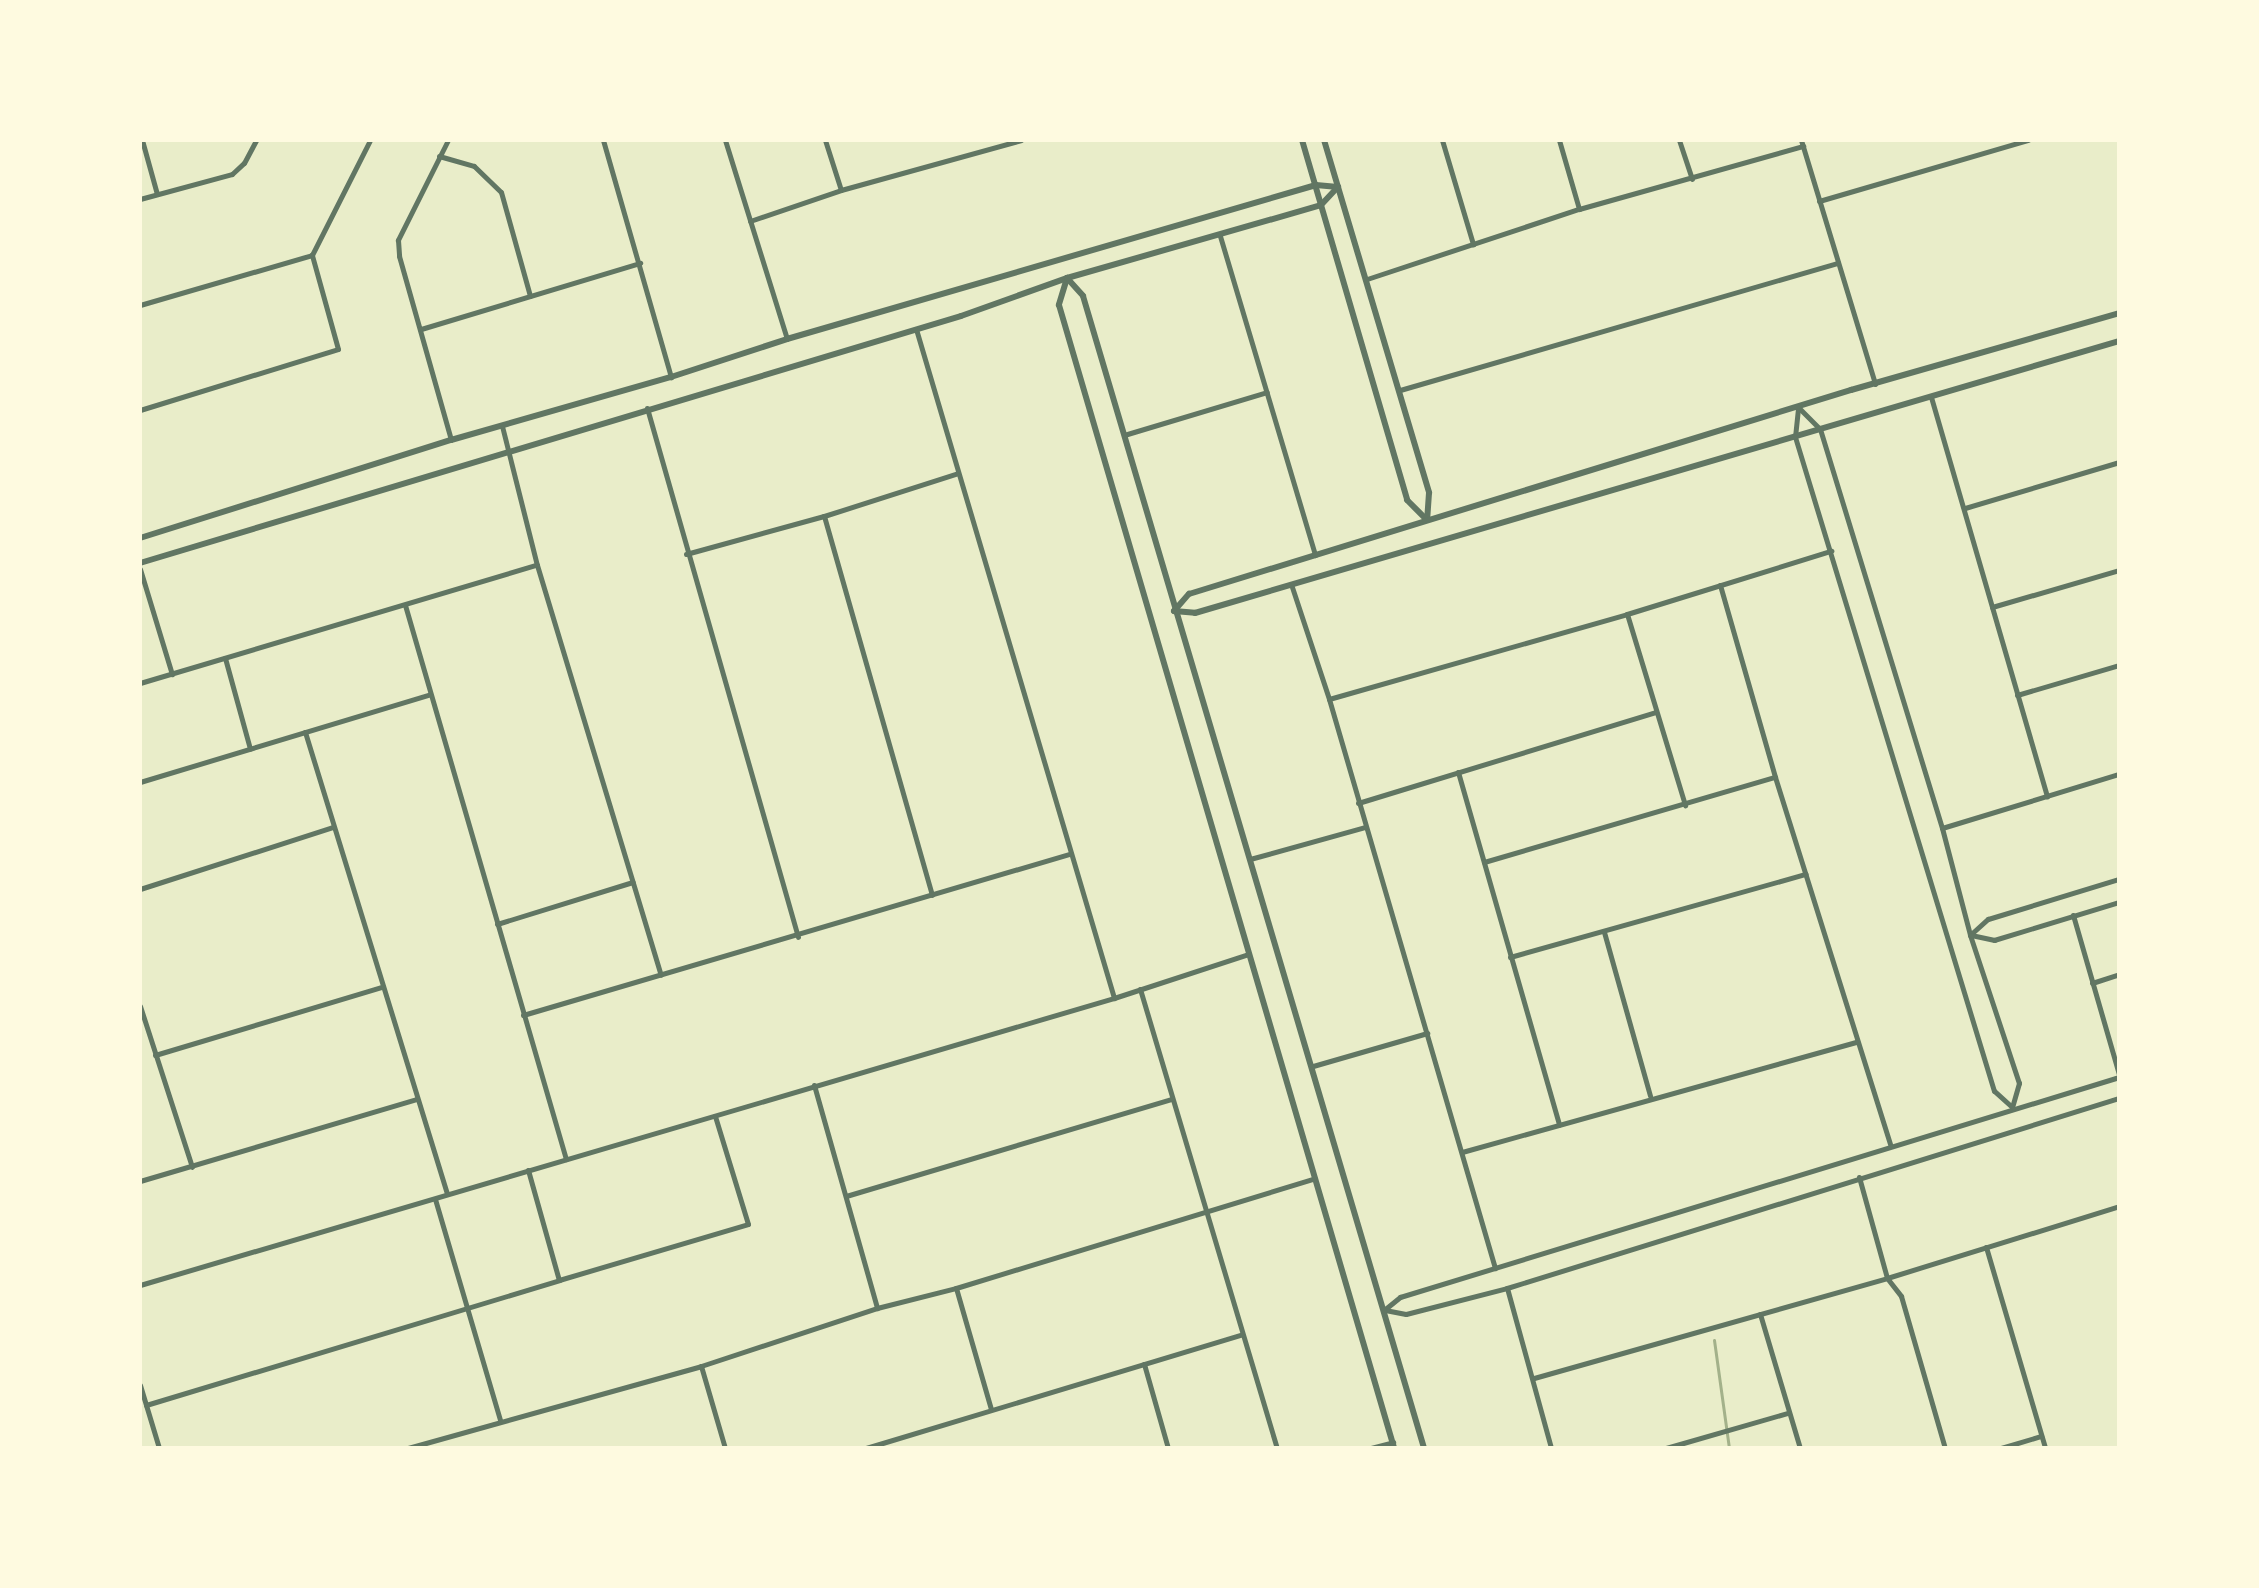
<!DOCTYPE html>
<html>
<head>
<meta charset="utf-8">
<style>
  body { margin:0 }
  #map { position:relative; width:2259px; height:1588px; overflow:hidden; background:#e9edc9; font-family:"Source Sans 3",sans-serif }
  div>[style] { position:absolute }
  .stream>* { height:3px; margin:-1.5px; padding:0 1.5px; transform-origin:1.5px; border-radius:1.5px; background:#a3b18a }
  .minor>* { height:5px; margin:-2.5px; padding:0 2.5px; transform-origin:2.5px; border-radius:2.5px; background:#617663 }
  .tertiary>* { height:6px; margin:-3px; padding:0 3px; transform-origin:3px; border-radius:3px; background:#617663 }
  span { translate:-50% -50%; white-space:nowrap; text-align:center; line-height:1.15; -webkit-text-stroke:6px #fefae0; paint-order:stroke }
  .frame { position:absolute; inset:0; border:142px solid #fefae0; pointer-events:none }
</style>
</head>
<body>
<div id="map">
  <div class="stream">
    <i style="left:1714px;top:1340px;width:109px;rotate:82.1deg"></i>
  </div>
  <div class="minor">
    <i style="left:142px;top:140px;width:56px;rotate:74.5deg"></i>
    <i style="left:448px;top:140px;width:112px;rotate:116.6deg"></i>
    <i style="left:398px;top:240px;width:16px;rotate:86deg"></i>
    <i style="left:399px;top:256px;width:191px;rotate:74.2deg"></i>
    <i style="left:603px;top:140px;width:247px;rotate:74deg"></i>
    <i style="left:725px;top:140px;width:208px;rotate:72.7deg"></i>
    <i style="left:825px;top:140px;width:52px;rotate:72.3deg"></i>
    <i style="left:1442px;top:140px;width:109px;rotate:73.4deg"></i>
    <i style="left:1559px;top:140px;width:72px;rotate:73.8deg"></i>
    <i style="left:1679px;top:140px;width:41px;rotate:71.6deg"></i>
    <i style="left:1801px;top:140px;width:255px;rotate:73.1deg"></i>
    <i style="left:439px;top:156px;width:36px;rotate:16deg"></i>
    <i style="left:474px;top:166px;width:37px;rotate:44deg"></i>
    <i style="left:501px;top:192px;width:108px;rotate:74.4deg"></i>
    <i style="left:140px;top:199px;width:95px;rotate:-15.2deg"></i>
    <i style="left:232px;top:174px;width:16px;rotate:-43deg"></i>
    <i style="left:244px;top:163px;width:26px;rotate:-62deg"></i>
    <i style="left:1819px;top:201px;width:218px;rotate:-16.3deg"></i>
    <i style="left:750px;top:221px;width:96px;rotate:-18.8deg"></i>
    <i style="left:841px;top:190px;width:187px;rotate:-15.5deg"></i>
    <i style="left:1220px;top:236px;width:333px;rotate:73.4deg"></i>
    <i style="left:1367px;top:279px;width:223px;rotate:-18.3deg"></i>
    <i style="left:1579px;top:209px;width:233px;rotate:-15.7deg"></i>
    <i style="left:140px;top:305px;width:179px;rotate:-16.2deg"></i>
    <i style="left:421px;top:329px;width:229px;rotate:-16.8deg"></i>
    <i style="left:916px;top:329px;width:698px;rotate:73.51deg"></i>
    <i style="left:1400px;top:390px;width:456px;rotate:-16.2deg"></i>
    <i style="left:1931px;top:397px;width:416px;rotate:73.8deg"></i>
    <i style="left:1798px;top:407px;width:31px;rotate:45deg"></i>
    <i style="left:1820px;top:429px;width:417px;rotate:73deg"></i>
    <i style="left:1942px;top:828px;width:111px;rotate:75.3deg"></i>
    <i style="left:1970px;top:935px;width:156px;rotate:71.7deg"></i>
    <i style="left:2019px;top:1083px;width:25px;rotate:106deg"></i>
    <i style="left:2012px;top:1107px;width:24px;rotate:-138deg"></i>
    <i style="left:1994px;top:1091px;width:684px;rotate:-106.92deg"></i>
    <i style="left:1795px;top:437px;width:30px;rotate:-84deg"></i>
    <i style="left:647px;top:408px;width:550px;rotate:74.07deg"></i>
    <i style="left:140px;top:410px;width:207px;rotate:-17.1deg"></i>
    <i style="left:338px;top:349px;width:98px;rotate:-105.5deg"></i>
    <i style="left:312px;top:255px;width:129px;rotate:-63.2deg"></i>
    <i style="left:502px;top:426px;width:143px;rotate:75.9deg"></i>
    <i style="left:537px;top:565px;width:428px;rotate:73.2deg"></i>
    <i style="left:1124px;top:435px;width:149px;rotate:-16.7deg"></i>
    <i style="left:1965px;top:508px;width:161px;rotate:-16.6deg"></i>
    <i style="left:824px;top:516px;width:394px;rotate:74.1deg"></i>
    <i style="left:686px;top:554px;width:143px;rotate:-15.4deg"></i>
    <i style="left:824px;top:516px;width:139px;rotate:-17.7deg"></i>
    <i style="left:140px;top:569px;width:110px;rotate:73.1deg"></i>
    <i style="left:1291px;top:584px;width:121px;rotate:71.7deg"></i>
    <i style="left:1329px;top:699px;width:593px;rotate:73.74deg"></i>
    <i style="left:1720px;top:585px;width:200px;rotate:74deg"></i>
    <i style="left:1775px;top:777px;width:386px;rotate:72.6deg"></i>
    <i style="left:405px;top:605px;width:577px;rotate:73.8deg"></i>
    <i style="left:1992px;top:607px;width:132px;rotate:-16.2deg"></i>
    <i style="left:1627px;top:614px;width:200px;rotate:73.1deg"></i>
    <i style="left:225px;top:658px;width:94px;rotate:74.6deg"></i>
    <i style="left:140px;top:683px;width:414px;rotate:-16.6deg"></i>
    <i style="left:2017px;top:695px;width:106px;rotate:-16.4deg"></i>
    <i style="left:1329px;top:699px;width:310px;rotate:-15.9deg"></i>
    <i style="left:1627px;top:614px;width:214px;rotate:-17.2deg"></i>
    <i style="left:305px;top:732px;width:483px;rotate:72.9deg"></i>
    <i style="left:1458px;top:772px;width:367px;rotate:74deg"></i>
    <i style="left:140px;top:782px;width:302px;rotate:-16.8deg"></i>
    <i style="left:1358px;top:803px;width:311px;rotate:-17deg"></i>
    <i style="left:1942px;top:828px;width:185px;rotate:-17deg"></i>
    <i style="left:1250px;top:859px;width:119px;rotate:-15.5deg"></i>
    <i style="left:1484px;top:862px;width:303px;rotate:-16.3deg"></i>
    <i style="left:140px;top:889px;width:203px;rotate:-17.8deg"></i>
    <i style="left:2073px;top:915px;width:166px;rotate:73.9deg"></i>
    <i style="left:497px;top:924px;width:142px;rotate:-17.2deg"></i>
    <i style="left:1604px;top:932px;width:170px;rotate:74.3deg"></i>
    <i style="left:1970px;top:935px;width:24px;rotate:-42deg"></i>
    <i style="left:1988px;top:919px;width:137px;rotate:-17deg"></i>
    <i style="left:1971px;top:935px;width:24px;rotate:12deg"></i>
    <i style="left:1994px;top:940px;width:131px;rotate:-16.9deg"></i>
    <i style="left:1510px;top:957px;width:307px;rotate:-15.7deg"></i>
    <i style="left:2092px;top:983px;width:28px;rotate:-18deg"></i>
    <i style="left:1140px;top:989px;width:479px;rotate:73.4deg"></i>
    <i style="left:140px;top:1006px;width:169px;rotate:72.1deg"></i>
    <i style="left:523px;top:1015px;width:569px;rotate:-16.43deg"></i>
    <i style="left:155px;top:1055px;width:236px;rotate:-16.7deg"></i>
    <i style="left:1313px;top:1066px;width:119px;rotate:-16.1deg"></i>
    <i style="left:814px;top:1085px;width:232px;rotate:74.2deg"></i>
    <i style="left:1462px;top:1152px;width:409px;rotate:-15.6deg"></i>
    <i style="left:528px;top:1170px;width:114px;rotate:74.3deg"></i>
    <i style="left:559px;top:1280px;width:197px;rotate:-16.5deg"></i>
    <i style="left:748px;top:1224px;width:113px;rotate:-107deg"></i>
    <i style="left:1859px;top:1177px;width:105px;rotate:74.5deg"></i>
    <i style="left:1887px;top:1278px;width:23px;rotate:52deg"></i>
    <i style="left:1901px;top:1296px;width:158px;rotate:73.9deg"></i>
    <i style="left:140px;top:1181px;width:289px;rotate:-16.5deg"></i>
    <i style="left:846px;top:1196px;width:340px;rotate:-16.6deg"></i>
    <i style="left:435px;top:1199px;width:230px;rotate:73.6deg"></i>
    <i style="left:1986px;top:1247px;width:209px;rotate:73.6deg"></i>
    <i style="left:140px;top:1285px;width:1015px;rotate:-16.42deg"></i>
    <i style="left:1114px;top:998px;width:142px;rotate:-18.1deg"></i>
    <i style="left:956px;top:1288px;width:126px;rotate:73.9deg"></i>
    <i style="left:1507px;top:1288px;width:166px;rotate:74.6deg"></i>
    <i style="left:1384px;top:1310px;width:21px;rotate:-39deg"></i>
    <i style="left:1400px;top:1297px;width:752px;rotate:-17.01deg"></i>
    <i style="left:1385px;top:1310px;width:21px;rotate:11deg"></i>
    <i style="left:1406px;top:1314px;width:104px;rotate:-14.4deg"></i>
    <i style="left:1507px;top:1288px;width:641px;rotate:-17.25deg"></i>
    <i style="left:1760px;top:1314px;width:140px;rotate:73.4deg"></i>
    <i style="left:1144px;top:1364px;width:87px;rotate:74.1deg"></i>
    <i style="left:701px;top:1366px;width:85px;rotate:73.7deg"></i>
    <i style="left:1534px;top:1378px;width:367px;rotate:-15.8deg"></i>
    <i style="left:1887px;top:1278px;width:243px;rotate:-17.2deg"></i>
    <i style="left:140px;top:1385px;width:66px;rotate:73.2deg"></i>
    <i style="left:146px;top:1405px;width:432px;rotate:-16.8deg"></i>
    <i style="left:408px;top:1448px;width:304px;rotate:-15.6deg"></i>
    <i style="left:701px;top:1366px;width:185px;rotate:-18.2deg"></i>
    <i style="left:877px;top:1308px;width:81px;rotate:-14.2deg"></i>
    <i style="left:956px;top:1288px;width:375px;rotate:-17deg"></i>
    <i style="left:866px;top:1448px;width:392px;rotate:-16.8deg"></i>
    <i style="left:1371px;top:1448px;width:23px;rotate:-15deg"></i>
    <i style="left:1666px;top:1448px;width:126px;rotate:-16.1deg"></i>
    <i style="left:2001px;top:1448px;width:42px;rotate:-16.7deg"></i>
  </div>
  <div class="tertiary">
    <i style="left:1302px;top:140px;width:375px;rotate:73.7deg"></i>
    <i style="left:1407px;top:500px;width:28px;rotate:45deg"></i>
    <i style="left:1324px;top:140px;width:368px;rotate:73.4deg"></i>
    <i style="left:1429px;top:493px;width:27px;rotate:94deg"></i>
    <i style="left:1067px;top:278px;width:24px;rotate:48deg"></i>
    <i style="left:1083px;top:296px;width:1201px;rotate:73.51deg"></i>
    <i style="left:1067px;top:278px;width:28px;rotate:107deg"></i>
    <i style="left:1059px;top:305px;width:1191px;rotate:73.66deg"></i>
    <i style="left:140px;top:538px;width:326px;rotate:-17.5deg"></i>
    <i style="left:451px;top:440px;width:229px;rotate:-16deg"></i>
    <i style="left:671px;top:377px;width:122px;rotate:-18.1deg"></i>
    <i style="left:787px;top:339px;width:551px;rotate:-16.23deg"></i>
    <i style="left:1316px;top:185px;width:22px;rotate:5deg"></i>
    <i style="left:140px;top:563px;width:857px;rotate:-16.74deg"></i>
    <i style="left:961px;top:316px;width:113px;rotate:-19.7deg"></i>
    <i style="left:1067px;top:278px;width:264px;rotate:-16deg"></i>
    <i style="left:1321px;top:205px;width:25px;rotate:-47deg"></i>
    <i style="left:1174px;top:611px;width:23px;rotate:-49deg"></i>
    <i style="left:1189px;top:594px;width:693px;rotate:-17.13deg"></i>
    <i style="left:1851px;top:390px;width:279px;rotate:-16deg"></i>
    <i style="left:1174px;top:611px;width:21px;rotate:5deg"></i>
    <i style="left:1195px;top:613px;width:963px;rotate:-16.4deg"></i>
  </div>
  <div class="frame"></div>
</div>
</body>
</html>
